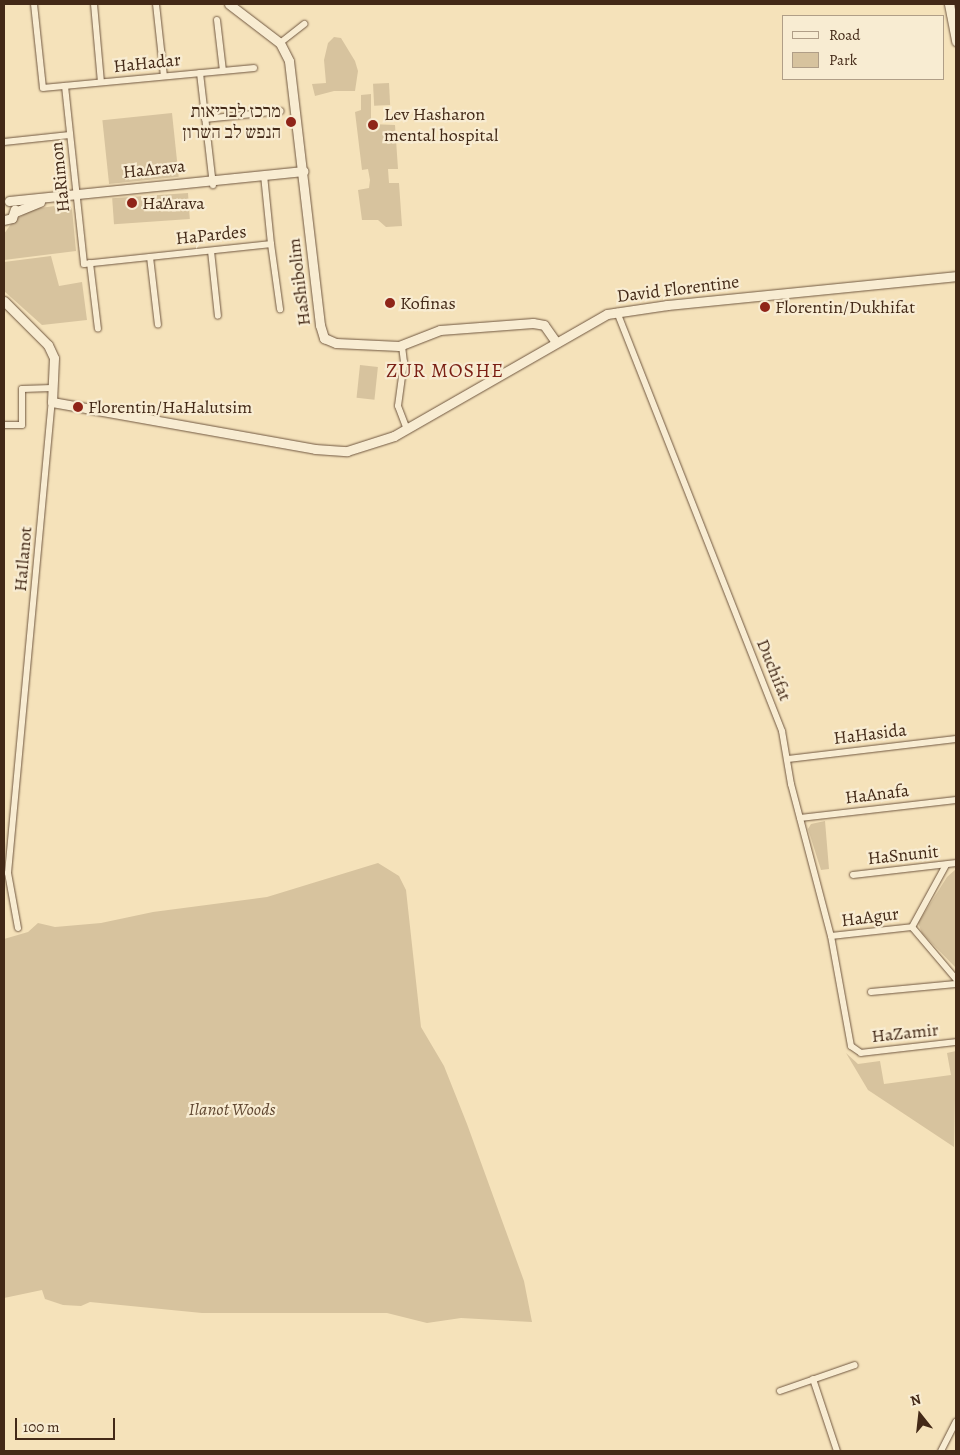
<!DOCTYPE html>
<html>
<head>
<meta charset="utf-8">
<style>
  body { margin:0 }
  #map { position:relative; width:960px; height:1455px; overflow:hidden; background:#f5e2ba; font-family:Alegreya,"Frank Ruhl Libre",serif }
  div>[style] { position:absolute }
  .green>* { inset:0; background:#d7c39e; transform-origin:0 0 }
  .roads { filter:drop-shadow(0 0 1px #705740) drop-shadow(0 0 1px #705740) }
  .street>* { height:6px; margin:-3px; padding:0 3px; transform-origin:3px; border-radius:3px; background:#f8ecd2 }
  .secondary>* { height:9px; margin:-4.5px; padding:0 4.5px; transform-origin:4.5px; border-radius:4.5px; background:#f8ecd2 }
  .dots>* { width:14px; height:14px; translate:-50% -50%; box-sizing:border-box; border:2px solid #f8ecd2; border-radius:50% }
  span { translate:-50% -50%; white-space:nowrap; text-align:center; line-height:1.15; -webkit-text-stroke:4.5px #f8ecd2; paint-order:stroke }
  .street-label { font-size:18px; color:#432917 }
  .poi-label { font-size:18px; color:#432917 }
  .right { translate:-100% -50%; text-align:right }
  .left { translate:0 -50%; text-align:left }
  .park-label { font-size:18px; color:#614832; font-style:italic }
  .quarter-label { font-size:20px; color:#7a1f14; letter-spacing:1px }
  .frame { position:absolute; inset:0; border:5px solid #432917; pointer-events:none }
  .legend { position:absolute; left:782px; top:15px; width:162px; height:65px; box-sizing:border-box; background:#f8ecd2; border:1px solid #b09e87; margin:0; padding:6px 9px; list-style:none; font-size:15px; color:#432917 }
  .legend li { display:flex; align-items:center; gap:10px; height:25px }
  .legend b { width:25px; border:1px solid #b09e87 }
  .north { position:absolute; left:895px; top:1390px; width:50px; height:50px; -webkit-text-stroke:4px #f8ecd2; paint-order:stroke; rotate:344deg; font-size:14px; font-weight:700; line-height:20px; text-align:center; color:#432917 }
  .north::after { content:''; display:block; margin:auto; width:18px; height:22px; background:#432917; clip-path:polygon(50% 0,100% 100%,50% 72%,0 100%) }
  .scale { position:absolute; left:15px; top:1418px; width:100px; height:22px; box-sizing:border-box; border:2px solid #432917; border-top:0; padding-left:6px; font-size:15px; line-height:18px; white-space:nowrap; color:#432917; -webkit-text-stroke:4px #f8ecd2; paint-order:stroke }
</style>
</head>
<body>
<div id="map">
  <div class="green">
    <i style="clip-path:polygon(334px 37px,341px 38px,355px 61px,358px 71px,355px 91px,334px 91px,315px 96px,312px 84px,326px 83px,324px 60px,328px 43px)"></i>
    <i style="left:389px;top:83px;width:22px;height:16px;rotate:87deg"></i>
    <i style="clip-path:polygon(371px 94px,371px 124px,395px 125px,398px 169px,388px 169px,389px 183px,399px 183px,402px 226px,386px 227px,378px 220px,362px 220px,358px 190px,369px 188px,370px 180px,368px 169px,362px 170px,355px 112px,361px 110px,361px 95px)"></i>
    <i style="left:172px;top:113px;width:64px;height:70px;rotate:84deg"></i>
    <i style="left:188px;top:193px;width:26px;height:76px;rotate:86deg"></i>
    <i style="clip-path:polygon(69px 204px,72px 209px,76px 251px,4px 260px,4px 234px,13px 221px,33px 209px)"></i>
    <i style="clip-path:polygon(51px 256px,59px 286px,82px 282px,87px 320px,42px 325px,4px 291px,4px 262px)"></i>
    <i style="left:360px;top:365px;width:18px;height:33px;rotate:6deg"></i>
    <i style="clip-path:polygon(825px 821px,829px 869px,821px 870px,808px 829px,811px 824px)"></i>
    <i style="clip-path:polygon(378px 863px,399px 876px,406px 890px,421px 1027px,444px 1066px,467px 1124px,524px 1281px,532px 1322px,461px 1318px,427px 1323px,387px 1313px,202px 1313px,90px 1302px,81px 1306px,63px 1305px,45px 1299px,42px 1290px,4px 1298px,4px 939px,28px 932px,38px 923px,55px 927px,101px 923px,153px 912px,267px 897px)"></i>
    <i style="clip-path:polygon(956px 869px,956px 968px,922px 933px,918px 923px,947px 877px)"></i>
    <i style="clip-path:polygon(956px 1051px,954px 1147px,868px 1090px,846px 1053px,858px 1064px,880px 1061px,884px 1084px,951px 1075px,947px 1053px)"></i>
  </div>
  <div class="roads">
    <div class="street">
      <i style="left:34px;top:4px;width:84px;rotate:83.9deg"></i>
      <i style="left:43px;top:88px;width:212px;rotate:-5.4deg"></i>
      <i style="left:94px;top:4px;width:78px;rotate:84.9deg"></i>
      <i style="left:156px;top:4px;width:72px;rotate:83.7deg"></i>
      <i style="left:217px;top:20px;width:51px;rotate:83.3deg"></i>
      <i style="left:280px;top:43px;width:31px;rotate:-38deg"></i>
      <i style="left:200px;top:73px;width:113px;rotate:83.4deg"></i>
      <i style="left:65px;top:86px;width:179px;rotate:83.9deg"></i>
      <i style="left:84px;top:264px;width:188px;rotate:-6.1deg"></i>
      <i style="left:271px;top:244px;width:69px;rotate:-95.8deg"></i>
      <i style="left:205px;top:119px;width:76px;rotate:-6deg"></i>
      <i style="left:4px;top:142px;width:66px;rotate:-6.1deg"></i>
      <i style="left:271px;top:244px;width:66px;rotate:82.1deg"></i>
      <i style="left:211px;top:251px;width:65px;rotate:83.9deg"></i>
      <i style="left:150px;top:257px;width:68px;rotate:83.3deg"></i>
      <i style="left:90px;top:263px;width:66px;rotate:83.1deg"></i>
      <i style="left:617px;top:312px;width:450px;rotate:68.5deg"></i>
      <i style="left:782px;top:731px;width:54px;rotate:80.4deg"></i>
      <i style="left:791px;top:784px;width:157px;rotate:75.3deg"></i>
      <i style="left:831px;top:936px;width:112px;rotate:79.7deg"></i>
      <i style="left:851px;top:1046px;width:12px;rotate:35deg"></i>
      <i style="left:861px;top:1053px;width:96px;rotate:-6.6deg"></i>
      <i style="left:402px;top:346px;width:16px;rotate:83deg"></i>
      <i style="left:404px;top:362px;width:44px;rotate:97.8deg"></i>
      <i style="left:398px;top:406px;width:25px;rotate:69deg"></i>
      <i style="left:4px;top:425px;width:18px"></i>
      <i style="left:22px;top:425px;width:36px;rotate:-90deg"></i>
      <i style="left:22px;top:389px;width:30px;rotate:-2deg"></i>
      <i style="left:788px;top:759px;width:169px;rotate:-6.8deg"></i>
      <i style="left:800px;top:818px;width:157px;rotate:-6.6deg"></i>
      <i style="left:946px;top:865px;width:71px;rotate:118.7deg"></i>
      <i style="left:912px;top:927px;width:68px;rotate:49.8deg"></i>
      <i style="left:853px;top:875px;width:104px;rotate:-6.6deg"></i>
      <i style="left:18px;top:928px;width:56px;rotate:-100.3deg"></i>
      <i style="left:8px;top:873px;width:473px;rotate:-84.7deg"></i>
      <i style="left:831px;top:936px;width:81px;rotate:-6.3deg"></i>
      <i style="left:871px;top:992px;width:85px;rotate:-5.4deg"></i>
      <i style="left:813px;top:1379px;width:76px;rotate:71.6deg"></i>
      <i style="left:780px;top:1391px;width:79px;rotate:-19.1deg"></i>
      <i style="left:941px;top:1451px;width:33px;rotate:-63deg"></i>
    </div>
    <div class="secondary">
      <i style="left:229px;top:4px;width:64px;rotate:37.4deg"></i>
      <i style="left:280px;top:43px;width:20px;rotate:63deg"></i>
      <i style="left:289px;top:61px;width:266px;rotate:83.3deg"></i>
      <i style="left:320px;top:325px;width:14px;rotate:73deg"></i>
      <i style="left:324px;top:338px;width:13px;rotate:23deg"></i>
      <i style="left:336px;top:343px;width:63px;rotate:2.7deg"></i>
      <i style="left:399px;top:346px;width:44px;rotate:-21.3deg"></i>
      <i style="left:440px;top:330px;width:93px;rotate:-4.3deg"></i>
      <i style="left:533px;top:323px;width:11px;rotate:10deg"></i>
      <i style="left:544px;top:325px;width:21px;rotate:55deg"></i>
      <i style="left:949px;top:4px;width:38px;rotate:79deg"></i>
      <i style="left:9px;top:201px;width:296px;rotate:-5.8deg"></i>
      <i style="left:15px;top:212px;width:27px;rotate:-22deg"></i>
      <i style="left:4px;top:220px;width:8px;rotate:-14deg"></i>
      <i style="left:12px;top:218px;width:9px;rotate:-72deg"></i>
      <i style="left:4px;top:301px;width:62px;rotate:45deg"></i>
      <i style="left:48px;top:345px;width:14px;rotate:65deg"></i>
      <i style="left:54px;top:358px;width:44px;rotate:92.6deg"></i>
      <i style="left:52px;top:402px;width:267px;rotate:10.1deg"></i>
      <i style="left:315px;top:449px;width:32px;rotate:4deg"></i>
      <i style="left:347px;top:451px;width:49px;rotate:-17.7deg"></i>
      <i style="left:394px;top:436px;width:245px;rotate:-29.8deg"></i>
      <i style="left:607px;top:314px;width:61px;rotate:-8.5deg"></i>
      <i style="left:667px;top:305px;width:290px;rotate:-5.7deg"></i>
    </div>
  </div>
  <div class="dots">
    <i style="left:291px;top:122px;background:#8f2418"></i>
    <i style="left:373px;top:125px;background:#8f2418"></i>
    <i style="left:132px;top:203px;background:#8f2418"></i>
    <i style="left:390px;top:303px;background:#8f2418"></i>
    <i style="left:765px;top:307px;background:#8f2418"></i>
    <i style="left:78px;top:407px;background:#8f2418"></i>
  </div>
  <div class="street-label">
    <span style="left:147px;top:63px;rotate:-6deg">HaHadar</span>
    <span style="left:154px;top:169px;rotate:-6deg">HaArava</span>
    <span style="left:60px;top:177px;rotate:-96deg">HaRimon</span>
    <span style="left:211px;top:235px;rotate:-6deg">HaPardes</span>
    <span style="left:299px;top:282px;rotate:-97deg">HaShibolim</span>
    <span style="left:678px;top:289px;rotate:-7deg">David Florentine</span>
    <span style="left:23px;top:559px;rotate:-85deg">HaIlanot</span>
    <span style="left:774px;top:670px;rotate:68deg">Duchifat</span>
    <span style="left:870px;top:734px;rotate:-7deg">HaHasida</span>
    <span style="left:877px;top:794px;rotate:-7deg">HaAnafa</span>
    <span style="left:903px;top:855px;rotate:-6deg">HaSnunit</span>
    <span style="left:870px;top:917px;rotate:-7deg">HaAgur</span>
    <span style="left:905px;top:1033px;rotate:-6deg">HaZamir</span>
  </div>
  <div class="poi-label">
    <span class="right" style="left:281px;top:122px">מרכז לבריאות<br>הנפש לב השרון</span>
    <span class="left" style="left:384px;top:125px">Lev Hasharon<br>mental hospital</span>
    <span class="left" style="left:142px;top:203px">Ha'Arava</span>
    <span class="left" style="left:400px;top:303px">Kofinas</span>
    <span class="left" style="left:775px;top:307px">Florentin/Dukhifat</span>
    <span class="left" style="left:88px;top:407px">Florentin/HaHalutsim</span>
  </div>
  <div class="park-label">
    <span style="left:232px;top:1109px">Ilanot Woods</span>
  </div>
  <div class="quarter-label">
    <span style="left:445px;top:370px">ZUR MOSHE</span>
  </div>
  <div class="frame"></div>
  <ul class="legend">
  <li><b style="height:6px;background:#f8ecd2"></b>Road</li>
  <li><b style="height:14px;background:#d7c39e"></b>Park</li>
  </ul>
  <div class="north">N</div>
  <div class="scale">100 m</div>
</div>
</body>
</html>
